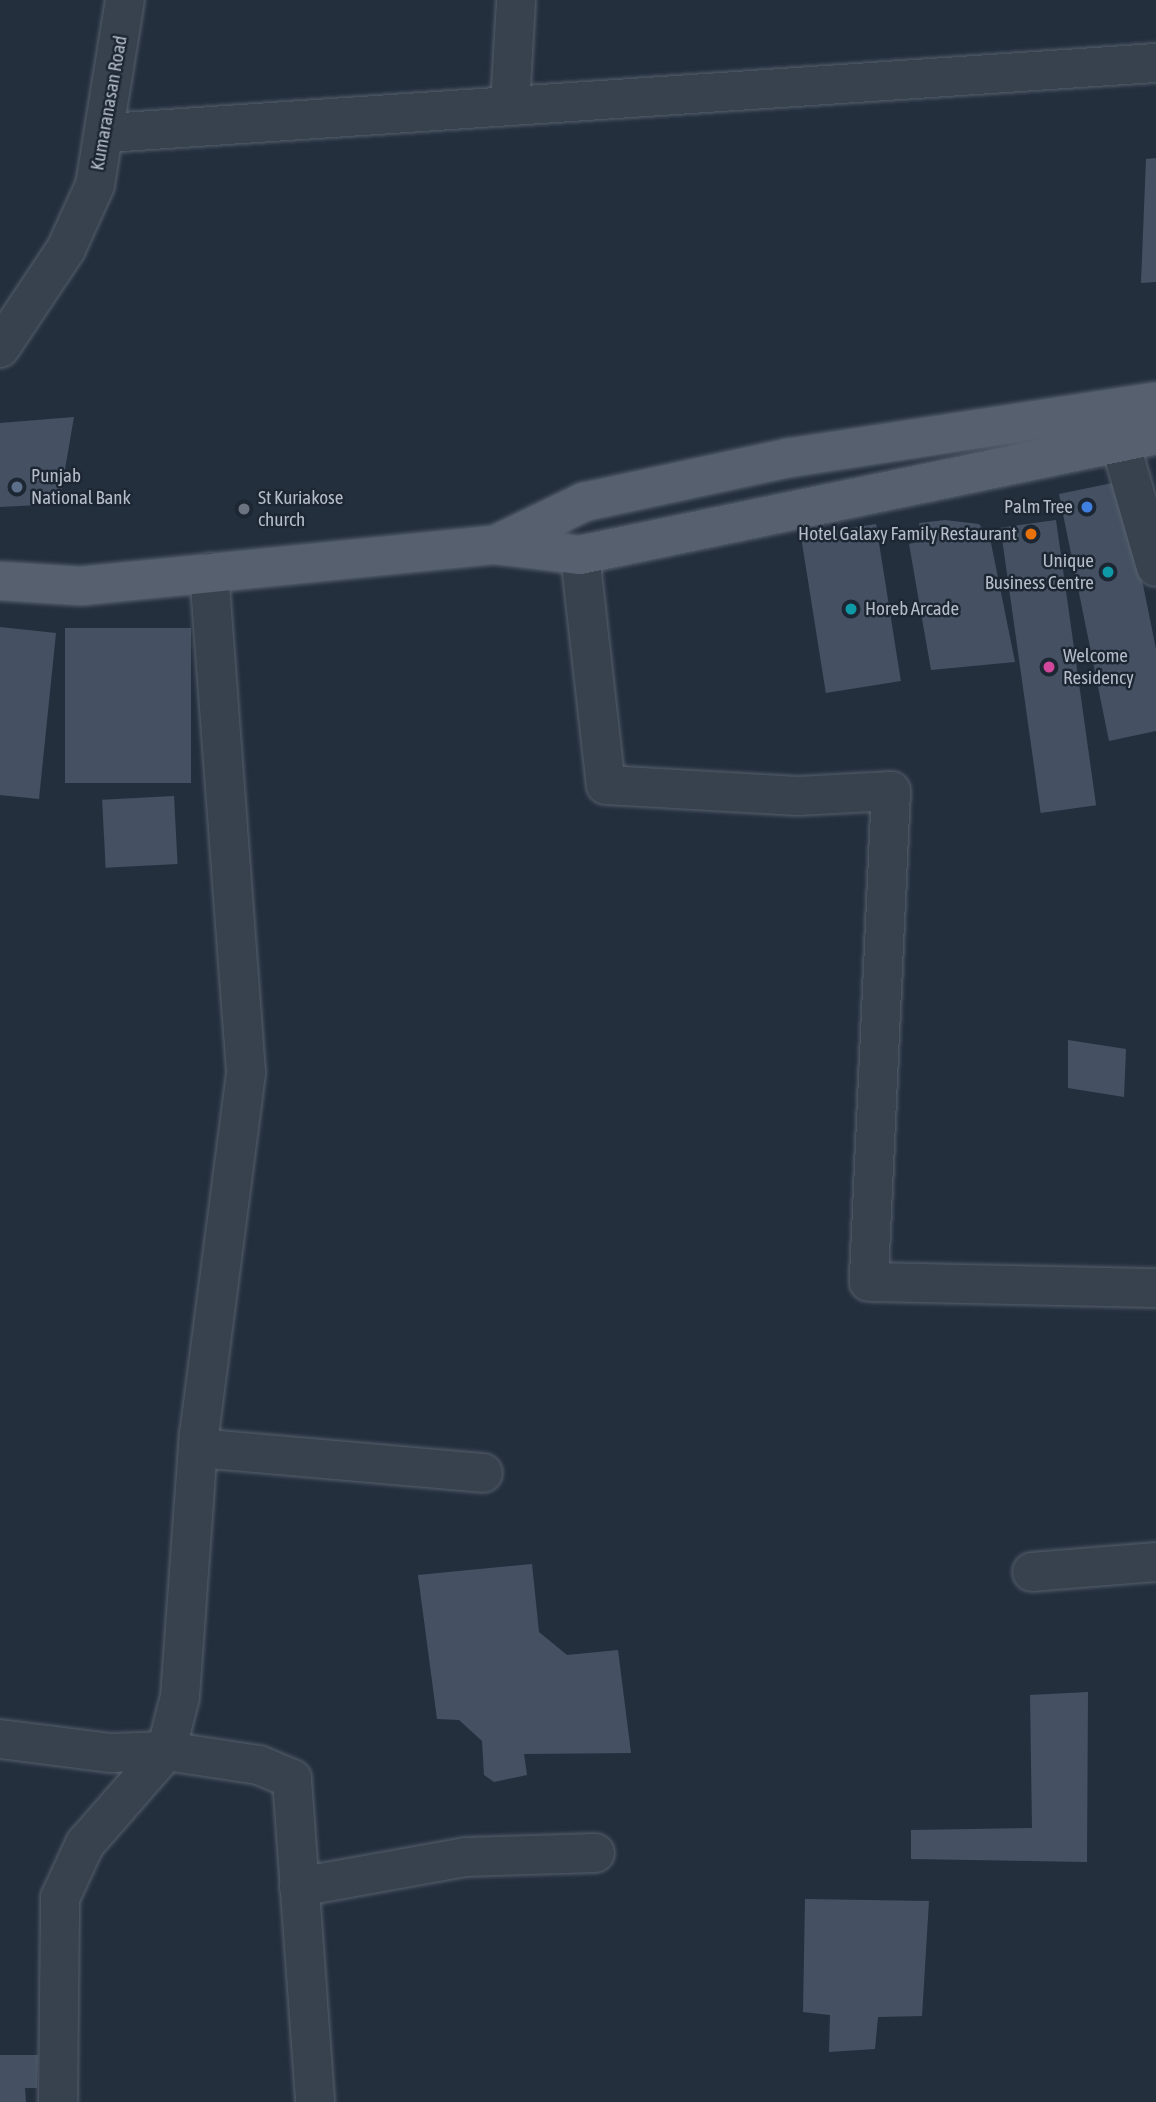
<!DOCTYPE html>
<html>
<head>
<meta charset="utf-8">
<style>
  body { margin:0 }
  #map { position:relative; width:1156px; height:2102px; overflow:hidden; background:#242f3e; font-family:"Asap Condensed",sans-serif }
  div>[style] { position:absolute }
  .building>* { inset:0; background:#455162; transform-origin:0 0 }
  .roads { filter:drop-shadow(0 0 2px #565f6c) drop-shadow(0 0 2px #565f6c) }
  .minor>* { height:38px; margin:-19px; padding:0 19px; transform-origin:19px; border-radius:19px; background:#38414e }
  .primary>* { height:38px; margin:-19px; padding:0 19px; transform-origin:19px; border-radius:19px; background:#56606e }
  .dots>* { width:19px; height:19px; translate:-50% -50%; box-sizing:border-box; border:4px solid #1d2633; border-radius:50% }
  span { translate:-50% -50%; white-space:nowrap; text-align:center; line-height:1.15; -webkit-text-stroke:5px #1d2633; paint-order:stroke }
  .street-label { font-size:19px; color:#b4bcc9 }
  .poi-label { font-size:19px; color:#b4bcc9 }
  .left { translate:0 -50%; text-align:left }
  .right { translate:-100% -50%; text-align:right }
</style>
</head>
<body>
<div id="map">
  <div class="building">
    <i style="clip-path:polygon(1156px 158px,1156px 282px,1141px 283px,1146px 159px)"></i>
    <i style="clip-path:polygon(74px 417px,59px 504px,0 507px,0 423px)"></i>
    <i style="clip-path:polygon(1122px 481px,1156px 649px,1156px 731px,1109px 741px,1059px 494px)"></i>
    <i style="clip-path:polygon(945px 520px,979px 524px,990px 538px,1015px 662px,931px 670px,909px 544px,921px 541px,919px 523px)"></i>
    <i style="left:1056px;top:520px;width:288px;height:56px;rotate:82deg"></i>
    <i style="left:876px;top:524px;width:159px;height:76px;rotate:81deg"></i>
    <i style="clip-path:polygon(0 627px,56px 633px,39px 799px,0 795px)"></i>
    <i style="left:65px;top:628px;width:126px;height:155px"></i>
    <i style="left:174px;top:796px;width:68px;height:72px;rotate:87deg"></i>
    <i style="clip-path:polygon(1068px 1040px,1126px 1049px,1124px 1097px,1068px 1088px)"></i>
    <i style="clip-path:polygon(532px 1564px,539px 1632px,567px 1655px,618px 1650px,631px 1753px,524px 1754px,527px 1775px,494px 1782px,484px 1775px,482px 1741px,459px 1720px,437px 1719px,418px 1575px)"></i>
    <i style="clip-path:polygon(1088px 1692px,1087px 1862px,911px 1859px,911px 1830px,1032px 1828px,1030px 1695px)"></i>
    <i style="clip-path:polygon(805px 1899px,929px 1901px,922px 2016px,878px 2017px,875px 2049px,829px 2052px,830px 2015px,803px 2012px)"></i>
    <i style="clip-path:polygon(0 2055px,38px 2055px,37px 2088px,25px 2088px,26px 2102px,0 2102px)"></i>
  </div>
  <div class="roads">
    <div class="minor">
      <i style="left:510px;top:105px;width:105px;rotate:-86.7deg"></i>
      <i style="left:107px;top:133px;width:1051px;rotate:-3.82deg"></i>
      <i style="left:0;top:348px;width:119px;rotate:-56.3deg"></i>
      <i style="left:66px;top:249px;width:70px;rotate:-65.6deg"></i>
      <i style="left:95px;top:185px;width:187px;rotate:-80.8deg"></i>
      <i style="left:1119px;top:439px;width:133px;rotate:73.9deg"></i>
      <i style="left:580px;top:555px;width:231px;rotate:83.6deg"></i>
      <i style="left:606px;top:785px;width:192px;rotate:3.3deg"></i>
      <i style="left:798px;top:796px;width:93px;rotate:-3.1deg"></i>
      <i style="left:891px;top:791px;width:491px;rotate:92.6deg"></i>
      <i style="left:869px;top:1282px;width:287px;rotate:1.2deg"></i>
      <i style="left:198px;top:1448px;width:286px;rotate:5deg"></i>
      <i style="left:1032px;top:1572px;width:124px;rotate:-4.6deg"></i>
      <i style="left:0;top:1739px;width:112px;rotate:7.2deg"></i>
      <i style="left:111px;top:1753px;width:55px;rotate:-2.1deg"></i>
      <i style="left:166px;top:1751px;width:94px;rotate:8.6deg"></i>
      <i style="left:259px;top:1765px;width:36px;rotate:23deg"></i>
      <i style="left:292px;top:1779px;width:324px;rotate:85.9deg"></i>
      <i style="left:299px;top:1887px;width:170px;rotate:-10.2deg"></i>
      <i style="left:466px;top:1857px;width:129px;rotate:-1.8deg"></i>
      <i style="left:58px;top:2102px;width:204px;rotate:-89.4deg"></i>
      <i style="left:60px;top:1898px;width:60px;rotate:-65.2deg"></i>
      <i style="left:85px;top:1844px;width:123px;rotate:-48.9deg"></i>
      <i style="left:166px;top:1751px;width:56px;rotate:-75.5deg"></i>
      <i style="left:180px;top:1697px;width:263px;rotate:-85.9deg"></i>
      <i style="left:199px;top:1435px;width:366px;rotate:-82.6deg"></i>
      <i style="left:246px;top:1072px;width:501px;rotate:-94.23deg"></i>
    </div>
    <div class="primary">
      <i style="left:495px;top:545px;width:99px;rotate:-25.8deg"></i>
      <i style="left:584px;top:502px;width:209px;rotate:-12.2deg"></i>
      <i style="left:788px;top:458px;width:372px;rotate:-8.7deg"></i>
      <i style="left:0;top:581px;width:81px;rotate:3.5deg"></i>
      <i style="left:81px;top:586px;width:416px;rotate:-5.7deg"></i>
      <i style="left:495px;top:545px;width:86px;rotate:6.7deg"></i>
      <i style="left:580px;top:555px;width:588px;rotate:-11.77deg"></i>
    </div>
  </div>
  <div class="dots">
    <i style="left:17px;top:487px;background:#5c6f8a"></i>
    <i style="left:1087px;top:507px;background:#3f7fe0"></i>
    <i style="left:244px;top:509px;background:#6b7280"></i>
    <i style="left:1031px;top:534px;background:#e8710a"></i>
    <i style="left:1108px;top:572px;background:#0f9aa8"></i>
    <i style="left:851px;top:609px;background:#0f9aa8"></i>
    <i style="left:1049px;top:667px;background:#d1479c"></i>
  </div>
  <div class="street-label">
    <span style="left:109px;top:103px;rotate:-80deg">Kumaranasan Road</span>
  </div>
  <div class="poi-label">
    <span class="left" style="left:31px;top:487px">Punjab<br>National Bank</span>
    <span class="left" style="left:258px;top:509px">St Kuriakose<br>church</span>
    <span class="right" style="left:1073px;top:507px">Palm Tree</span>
    <span class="right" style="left:1017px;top:534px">Hotel Galaxy Family Restaurant</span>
    <span class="right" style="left:1094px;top:572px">Unique<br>Business Centre</span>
    <span class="left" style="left:865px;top:609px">Horeb Arcade</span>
    <span class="left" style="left:1063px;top:667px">Welcome<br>Residency</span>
  </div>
</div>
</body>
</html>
